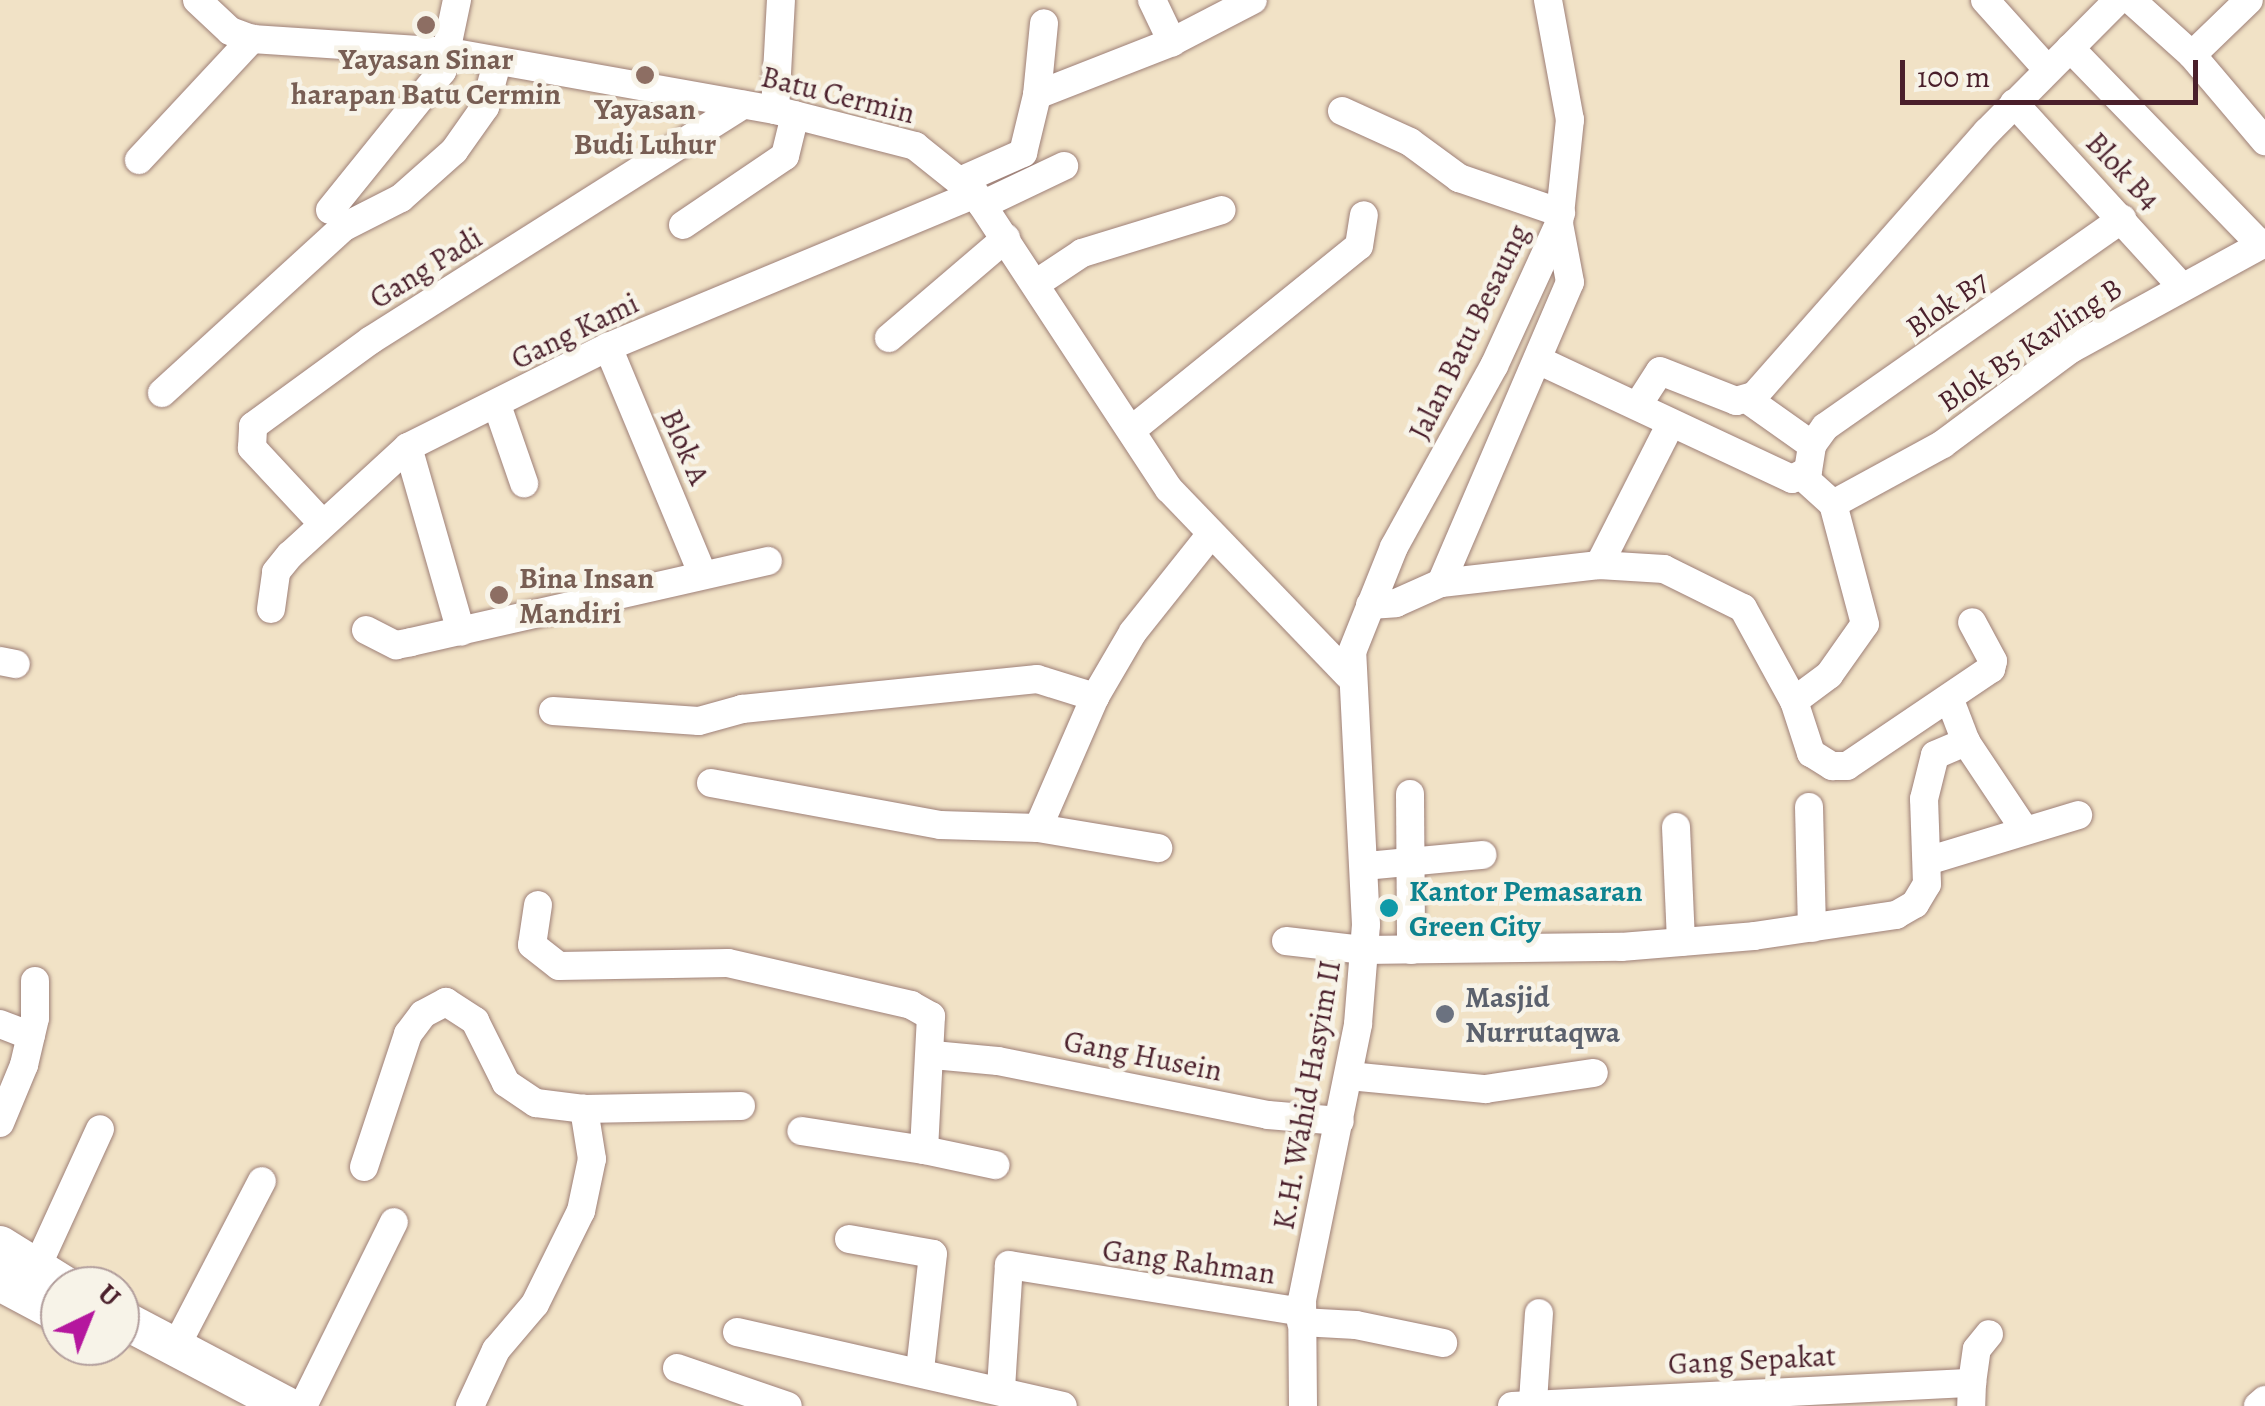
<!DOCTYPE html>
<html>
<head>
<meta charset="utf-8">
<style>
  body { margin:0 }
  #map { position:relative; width:2265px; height:1406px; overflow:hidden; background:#f1e2c6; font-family:Alegreya,serif }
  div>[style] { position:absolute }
  .roads { filter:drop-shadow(0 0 2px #9e8078) drop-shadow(0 0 2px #9e8078) }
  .minor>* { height:28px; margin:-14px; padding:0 14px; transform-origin:14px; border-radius:14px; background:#fff }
  .major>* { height:38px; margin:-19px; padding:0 19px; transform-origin:19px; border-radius:19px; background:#fff }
  .dots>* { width:28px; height:28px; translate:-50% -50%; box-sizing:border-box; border:5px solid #f7f3e8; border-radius:50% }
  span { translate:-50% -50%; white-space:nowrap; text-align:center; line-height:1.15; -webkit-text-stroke:9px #f7f3e8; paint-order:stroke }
  .education-label { font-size:30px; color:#785e54; font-weight:700 }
  .left { translate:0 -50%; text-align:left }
  .street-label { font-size:30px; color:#4a1f2b }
  .culture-label { font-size:30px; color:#0d838f; font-weight:700 }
  .worship-label { font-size:30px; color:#5b616d; font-weight:700 }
  .north { position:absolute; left:40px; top:1266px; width:100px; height:100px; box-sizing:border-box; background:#f7f3e8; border:2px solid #b29e9c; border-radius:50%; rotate:43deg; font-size:28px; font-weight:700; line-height:40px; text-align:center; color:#4a1f2b }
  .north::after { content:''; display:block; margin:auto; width:35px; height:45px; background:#b5179e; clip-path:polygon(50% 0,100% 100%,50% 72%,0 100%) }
  .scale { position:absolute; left:1900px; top:60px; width:298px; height:45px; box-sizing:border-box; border:5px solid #4a1f2b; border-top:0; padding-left:12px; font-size:30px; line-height:35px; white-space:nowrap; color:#4a1f2b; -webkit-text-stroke:8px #f7f3e8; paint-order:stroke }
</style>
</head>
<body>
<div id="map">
  <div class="roads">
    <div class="minor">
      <i style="left:197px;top:0;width:45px;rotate:43.2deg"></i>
      <i style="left:230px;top:31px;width:23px;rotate:20deg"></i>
      <i style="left:252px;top:39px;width:197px;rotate:3.8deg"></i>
      <i style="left:449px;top:52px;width:331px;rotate:10.1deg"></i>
      <i style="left:775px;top:110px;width:145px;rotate:14.4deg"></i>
      <i style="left:915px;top:146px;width:77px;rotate:38.7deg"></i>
      <i style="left:975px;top:194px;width:353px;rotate:56.7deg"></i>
      <i style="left:1169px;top:489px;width:258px;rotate:46.1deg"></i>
      <i style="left:1152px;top:0;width:47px;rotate:64.5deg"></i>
      <i style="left:1985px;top:0;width:93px;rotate:48.1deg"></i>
      <i style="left:2131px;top:0;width:82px;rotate:42deg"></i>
      <i style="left:2192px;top:55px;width:113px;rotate:49.7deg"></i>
      <i style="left:2070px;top:48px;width:274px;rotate:45.9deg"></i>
      <i style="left:2192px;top:55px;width:79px;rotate:-44deg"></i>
      <i style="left:1037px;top:95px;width:72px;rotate:-84.4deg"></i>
      <i style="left:2014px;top:103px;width:248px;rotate:47.6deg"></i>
      <i style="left:775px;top:110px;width:110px;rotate:-86.9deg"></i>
      <i style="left:1342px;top:111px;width:75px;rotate:24.5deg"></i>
      <i style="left:1410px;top:142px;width:61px;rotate:36.3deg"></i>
      <i style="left:1459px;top:178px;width:108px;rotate:18.9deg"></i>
      <i style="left:139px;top:160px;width:166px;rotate:-47deg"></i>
      <i style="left:962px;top:180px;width:67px;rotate:-23.9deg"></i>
      <i style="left:1023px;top:153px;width:60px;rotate:-76.4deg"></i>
      <i style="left:1037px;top:95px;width:145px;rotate:-21.4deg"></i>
      <i style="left:1172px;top:42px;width:91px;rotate:-27.4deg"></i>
      <i style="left:982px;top:205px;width:91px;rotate:-25.4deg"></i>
      <i style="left:330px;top:210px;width:179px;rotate:-51.1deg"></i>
      <i style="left:442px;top:71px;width:73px;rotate:-78.1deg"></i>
      <i style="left:683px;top:225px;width:123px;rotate:-34.1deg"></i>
      <i style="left:785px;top:156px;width:42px;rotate:-76.3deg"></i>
      <i style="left:1037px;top:283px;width:54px;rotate:-33.7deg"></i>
      <i style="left:1082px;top:253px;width:146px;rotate:-17.1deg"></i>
      <i style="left:889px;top:338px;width:154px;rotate:-40.5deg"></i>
      <i style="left:608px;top:347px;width:245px;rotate:67.4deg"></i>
      <i style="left:1540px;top:361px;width:278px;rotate:25.1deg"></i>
      <i style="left:1792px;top:479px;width:18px;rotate:-27deg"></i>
      <i style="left:1808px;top:471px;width:26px;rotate:-81deg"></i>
      <i style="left:1812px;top:445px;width:22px;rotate:-54deg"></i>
      <i style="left:1825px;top:427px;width:363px;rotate:-35deg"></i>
      <i style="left:162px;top:393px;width:246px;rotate:-42.4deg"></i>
      <i style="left:344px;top:227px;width:64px;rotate:-27deg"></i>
      <i style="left:401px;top:198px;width:71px;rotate:-41.6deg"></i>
      <i style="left:454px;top:151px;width:54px;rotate:-54.8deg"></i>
      <i style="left:485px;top:107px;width:46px;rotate:-74.7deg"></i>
      <i style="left:1747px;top:399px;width:80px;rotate:35.3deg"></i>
      <i style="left:497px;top:405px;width:83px;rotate:70.9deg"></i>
      <i style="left:1638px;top:405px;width:40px;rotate:-57.1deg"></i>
      <i style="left:1660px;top:371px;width:82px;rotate:21.5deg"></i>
      <i style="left:1736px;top:401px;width:19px;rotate:-16deg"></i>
      <i style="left:1754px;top:396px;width:352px;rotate:-48.6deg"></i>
      <i style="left:1987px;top:132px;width:186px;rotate:-45.2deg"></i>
      <i style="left:1134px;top:428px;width:289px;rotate:-39deg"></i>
      <i style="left:1359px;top:246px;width:31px;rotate:-81deg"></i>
      <i style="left:408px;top:447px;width:192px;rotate:74deg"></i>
      <i style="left:1833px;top:504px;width:125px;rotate:-28.6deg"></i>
      <i style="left:1943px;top:444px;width:159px;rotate:-36.6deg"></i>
      <i style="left:2071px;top:349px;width:221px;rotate:-28.7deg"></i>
      <i style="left:322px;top:523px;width:103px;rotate:-133deg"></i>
      <i style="left:252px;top:448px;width:22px;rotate:-87deg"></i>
      <i style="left:253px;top:426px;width:146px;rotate:-36.1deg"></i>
      <i style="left:371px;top:340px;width:440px;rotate:-32.3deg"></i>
      <i style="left:1599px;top:565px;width:159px;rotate:-63.1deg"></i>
      <i style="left:1441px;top:583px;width:159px;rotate:-6.5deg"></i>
      <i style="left:1599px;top:565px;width:65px;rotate:3.5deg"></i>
      <i style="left:1664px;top:569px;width:88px;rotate:26.3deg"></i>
      <i style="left:1743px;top:608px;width:106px;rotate:61.3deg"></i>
      <i style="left:1794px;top:701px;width:44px;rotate:-36.6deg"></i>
      <i style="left:1829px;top:675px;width:62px;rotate:-54.8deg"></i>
      <i style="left:1865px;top:624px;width:124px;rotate:-104.9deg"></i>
      <i style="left:1833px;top:504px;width:42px;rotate:-137.9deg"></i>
      <i style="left:1370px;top:605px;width:26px;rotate:-4deg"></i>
      <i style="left:1396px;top:603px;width:49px;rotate:-24deg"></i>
      <i style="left:1441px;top:583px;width:327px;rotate:-66.8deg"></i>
      <i style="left:1570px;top:282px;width:59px;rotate:-100.7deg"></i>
      <i style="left:271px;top:609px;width:37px;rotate:-82deg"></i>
      <i style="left:276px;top:572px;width:22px;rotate:-51deg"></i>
      <i style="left:290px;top:555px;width:160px;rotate:-42.5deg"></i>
      <i style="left:408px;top:447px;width:224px;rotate:-26.6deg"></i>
      <i style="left:608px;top:347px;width:398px;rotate:-22.6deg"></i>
      <i style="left:366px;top:630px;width:34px;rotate:27deg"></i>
      <i style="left:396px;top:645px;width:15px;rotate:-11deg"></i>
      <i style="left:411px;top:642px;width:366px;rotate:-12.8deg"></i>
      <i style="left:0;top:661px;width:16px;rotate:11deg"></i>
      <i style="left:1950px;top:700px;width:45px;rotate:69.1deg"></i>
      <i style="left:1966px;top:742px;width:105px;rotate:56.3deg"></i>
      <i style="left:1794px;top:701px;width:55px;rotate:71.9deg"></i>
      <i style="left:1811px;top:753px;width:25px;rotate:32deg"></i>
      <i style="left:1832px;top:766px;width:15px"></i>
      <i style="left:1847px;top:766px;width:174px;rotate:-34deg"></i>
      <i style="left:1991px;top:669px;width:8px;rotate:-76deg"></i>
      <i style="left:1993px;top:661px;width:44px;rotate:-118.3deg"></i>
      <i style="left:553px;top:711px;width:146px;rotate:3.9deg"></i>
      <i style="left:699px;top:721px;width:45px;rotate:-15.6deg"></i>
      <i style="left:742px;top:709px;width:297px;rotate:-5.8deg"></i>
      <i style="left:1037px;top:679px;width:61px;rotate:17.2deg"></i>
      <i style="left:711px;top:783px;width:233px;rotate:10.4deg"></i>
      <i style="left:940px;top:825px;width:98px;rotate:1.8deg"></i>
      <i style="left:1038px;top:828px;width:122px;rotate:9.5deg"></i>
      <i style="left:1410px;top:794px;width:156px;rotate:89.6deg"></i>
      <i style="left:1809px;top:807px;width:121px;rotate:88.6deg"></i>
      <i style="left:1676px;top:827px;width:115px;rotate:87.5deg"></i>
      <i style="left:1038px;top:828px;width:143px;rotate:-66.5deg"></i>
      <i style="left:1095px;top:697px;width:75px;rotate:-59.7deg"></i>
      <i style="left:1133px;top:632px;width:125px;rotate:-51.5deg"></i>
      <i style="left:1927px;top:861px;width:158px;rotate:-16.9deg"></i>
      <i style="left:1365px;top:866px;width:118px;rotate:-5.4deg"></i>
      <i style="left:538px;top:905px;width:40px;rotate:98.5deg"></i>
      <i style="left:532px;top:945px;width:34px;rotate:38deg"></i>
      <i style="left:559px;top:966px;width:169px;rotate:-1deg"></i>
      <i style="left:728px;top:963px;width:188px;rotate:12.9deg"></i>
      <i style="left:911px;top:1005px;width:23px;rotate:29deg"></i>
      <i style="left:931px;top:1016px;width:134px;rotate:93deg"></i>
      <i style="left:924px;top:1150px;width:124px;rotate:-171.2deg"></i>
      <i style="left:1286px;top:941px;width:79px;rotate:6.6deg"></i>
      <i style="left:1364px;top:950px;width:257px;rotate:-0.7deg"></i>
      <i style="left:1621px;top:947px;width:133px;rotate:-4.7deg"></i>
      <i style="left:1754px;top:936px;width:144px;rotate:-8.4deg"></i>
      <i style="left:1896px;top:915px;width:22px;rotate:-30deg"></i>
      <i style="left:1915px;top:904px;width:23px;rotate:-59deg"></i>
      <i style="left:1927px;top:884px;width:85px;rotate:-92deg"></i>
      <i style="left:1924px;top:799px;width:45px;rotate:-76deg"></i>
      <i style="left:1935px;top:755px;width:34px;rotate:-23deg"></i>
      <i style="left:0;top:1024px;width:33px;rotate:21deg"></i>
      <i style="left:933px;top:1055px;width:65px;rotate:5.3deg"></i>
      <i style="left:998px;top:1061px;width:275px;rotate:11.3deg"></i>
      <i style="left:1268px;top:1115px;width:72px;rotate:4.8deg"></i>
      <i style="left:1349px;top:1076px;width:137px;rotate:5.5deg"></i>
      <i style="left:1485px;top:1089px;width:110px;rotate:-8.4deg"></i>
      <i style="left:0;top:1123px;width:63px;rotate:-67.5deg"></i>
      <i style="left:24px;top:1065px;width:48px;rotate:-76.8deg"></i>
      <i style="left:35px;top:1018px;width:37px;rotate:-90deg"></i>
      <i style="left:924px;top:1150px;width:73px;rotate:11.9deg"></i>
      <i style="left:364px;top:1167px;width:140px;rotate:-71.7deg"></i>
      <i style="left:408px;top:1034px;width:25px;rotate:-53deg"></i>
      <i style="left:423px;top:1014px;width:26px;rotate:-28deg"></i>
      <i style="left:446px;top:1002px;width:35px;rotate:33deg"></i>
      <i style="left:475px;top:1021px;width:69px;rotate:63.4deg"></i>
      <i style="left:506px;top:1083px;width:36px;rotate:34deg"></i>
      <i style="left:536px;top:1103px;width:48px;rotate:7.1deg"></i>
      <i style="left:584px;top:1109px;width:157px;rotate:-1.1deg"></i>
      <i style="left:849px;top:1239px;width:85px;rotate:10.1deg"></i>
      <i style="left:933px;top:1254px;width:117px;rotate:96.4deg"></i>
      <i style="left:30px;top:1282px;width:168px;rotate:-65.4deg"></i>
      <i style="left:1301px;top:1322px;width:55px;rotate:3.1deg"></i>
      <i style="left:1356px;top:1325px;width:89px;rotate:11.7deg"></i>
      <i style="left:737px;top:1332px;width:334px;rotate:12.8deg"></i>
      <i style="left:175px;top:1348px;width:188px;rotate:-62.5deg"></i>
      <i style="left:677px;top:1368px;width:117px;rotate:18.9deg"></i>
      <i style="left:1972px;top:1383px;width:34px;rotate:-82deg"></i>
      <i style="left:1977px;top:1349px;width:19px;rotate:-51deg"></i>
      <i style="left:1001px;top:1388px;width:123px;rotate:-86.3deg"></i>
      <i style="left:1009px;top:1265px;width:296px;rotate:9.1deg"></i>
      <i style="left:1533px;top:1401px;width:88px;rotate:-86.1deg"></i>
      <i style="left:303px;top:1406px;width:205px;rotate:-63.7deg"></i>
      <i style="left:470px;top:1406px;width:62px;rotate:-65.1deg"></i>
      <i style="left:496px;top:1350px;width:60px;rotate:-49.7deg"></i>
      <i style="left:535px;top:1304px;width:104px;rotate:-63.7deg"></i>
      <i style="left:581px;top:1211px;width:53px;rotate:-78.1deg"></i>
      <i style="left:592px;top:1159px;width:51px;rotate:-99.1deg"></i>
      <i style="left:1303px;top:1406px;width:106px;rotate:-90.5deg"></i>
      <i style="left:1302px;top:1300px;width:282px;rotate:-78.5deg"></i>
      <i style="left:1358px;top:1024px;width:99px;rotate:-85.4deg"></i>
      <i style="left:1366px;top:925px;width:273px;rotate:-92.9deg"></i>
      <i style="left:1352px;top:652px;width:113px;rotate:-68.2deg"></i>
      <i style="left:1394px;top:547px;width:207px;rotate:-61.1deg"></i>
      <i style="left:1494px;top:366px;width:156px;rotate:-65.4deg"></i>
      <i style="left:1559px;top:224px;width:105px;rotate:-84deg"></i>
      <i style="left:1570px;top:120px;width:122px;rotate:-100.4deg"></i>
      <i style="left:1512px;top:1406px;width:461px;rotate:-2.9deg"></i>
      <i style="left:1972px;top:1383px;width:23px;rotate:92deg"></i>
      <i style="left:2258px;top:1406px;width:9px;rotate:-41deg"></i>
    </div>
    <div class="major">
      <i style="left:0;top:1245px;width:78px;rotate:31.8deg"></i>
      <i style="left:0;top:1282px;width:68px;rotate:28.1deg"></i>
      <i style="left:120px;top:1318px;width:189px;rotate:27.8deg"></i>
    </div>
  </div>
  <div class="dots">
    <i style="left:426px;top:25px;background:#8d6e63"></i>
    <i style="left:645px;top:75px;background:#8d6e63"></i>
    <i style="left:499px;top:595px;background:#8d6e63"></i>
    <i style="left:1389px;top:908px;background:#0f9aa8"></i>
    <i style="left:1445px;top:1014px;background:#6b7280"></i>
  </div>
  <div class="education-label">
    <span style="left:426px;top:76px">Yayasan Sinar<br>harapan Batu Cermin</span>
    <span style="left:645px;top:126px">Yayasan<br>Budi Luhur</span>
    <span class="left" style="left:519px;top:595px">Bina Insan<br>Mandiri</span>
  </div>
  <div class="street-label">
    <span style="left:838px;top:95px;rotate:14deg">Batu Cermin</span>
    <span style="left:2123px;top:171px;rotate:47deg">Blok B4</span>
    <span style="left:426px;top:268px;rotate:-32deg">Gang Padi</span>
    <span style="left:1947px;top:304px;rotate:-35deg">Blok B7</span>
    <span style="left:575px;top:331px;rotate:-26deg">Gang Kami</span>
    <span style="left:1469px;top:332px;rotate:-64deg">Jalan Batu Besaung</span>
    <span style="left:2030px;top:345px;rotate:-34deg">Blok B5 Kavling B</span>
    <span style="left:685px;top:447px;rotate:66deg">Blok A</span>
    <span style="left:1143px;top:1056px;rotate:11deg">Gang Husein</span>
    <span style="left:1307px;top:1095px;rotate:-80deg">K.H. Wahid Hasyim II</span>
    <span style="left:1189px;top:1262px;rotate:8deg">Gang Rahman</span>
    <span style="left:1752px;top:1360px;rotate:-3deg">Gang Sepakat</span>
  </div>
  <div class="culture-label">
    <span class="left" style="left:1409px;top:908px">Kantor Pemasaran<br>Green City</span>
  </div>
  <div class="worship-label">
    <span class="left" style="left:1465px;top:1014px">Masjid<br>Nurrutaqwa</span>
  </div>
  <div class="north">U</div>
  <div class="scale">100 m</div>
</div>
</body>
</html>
